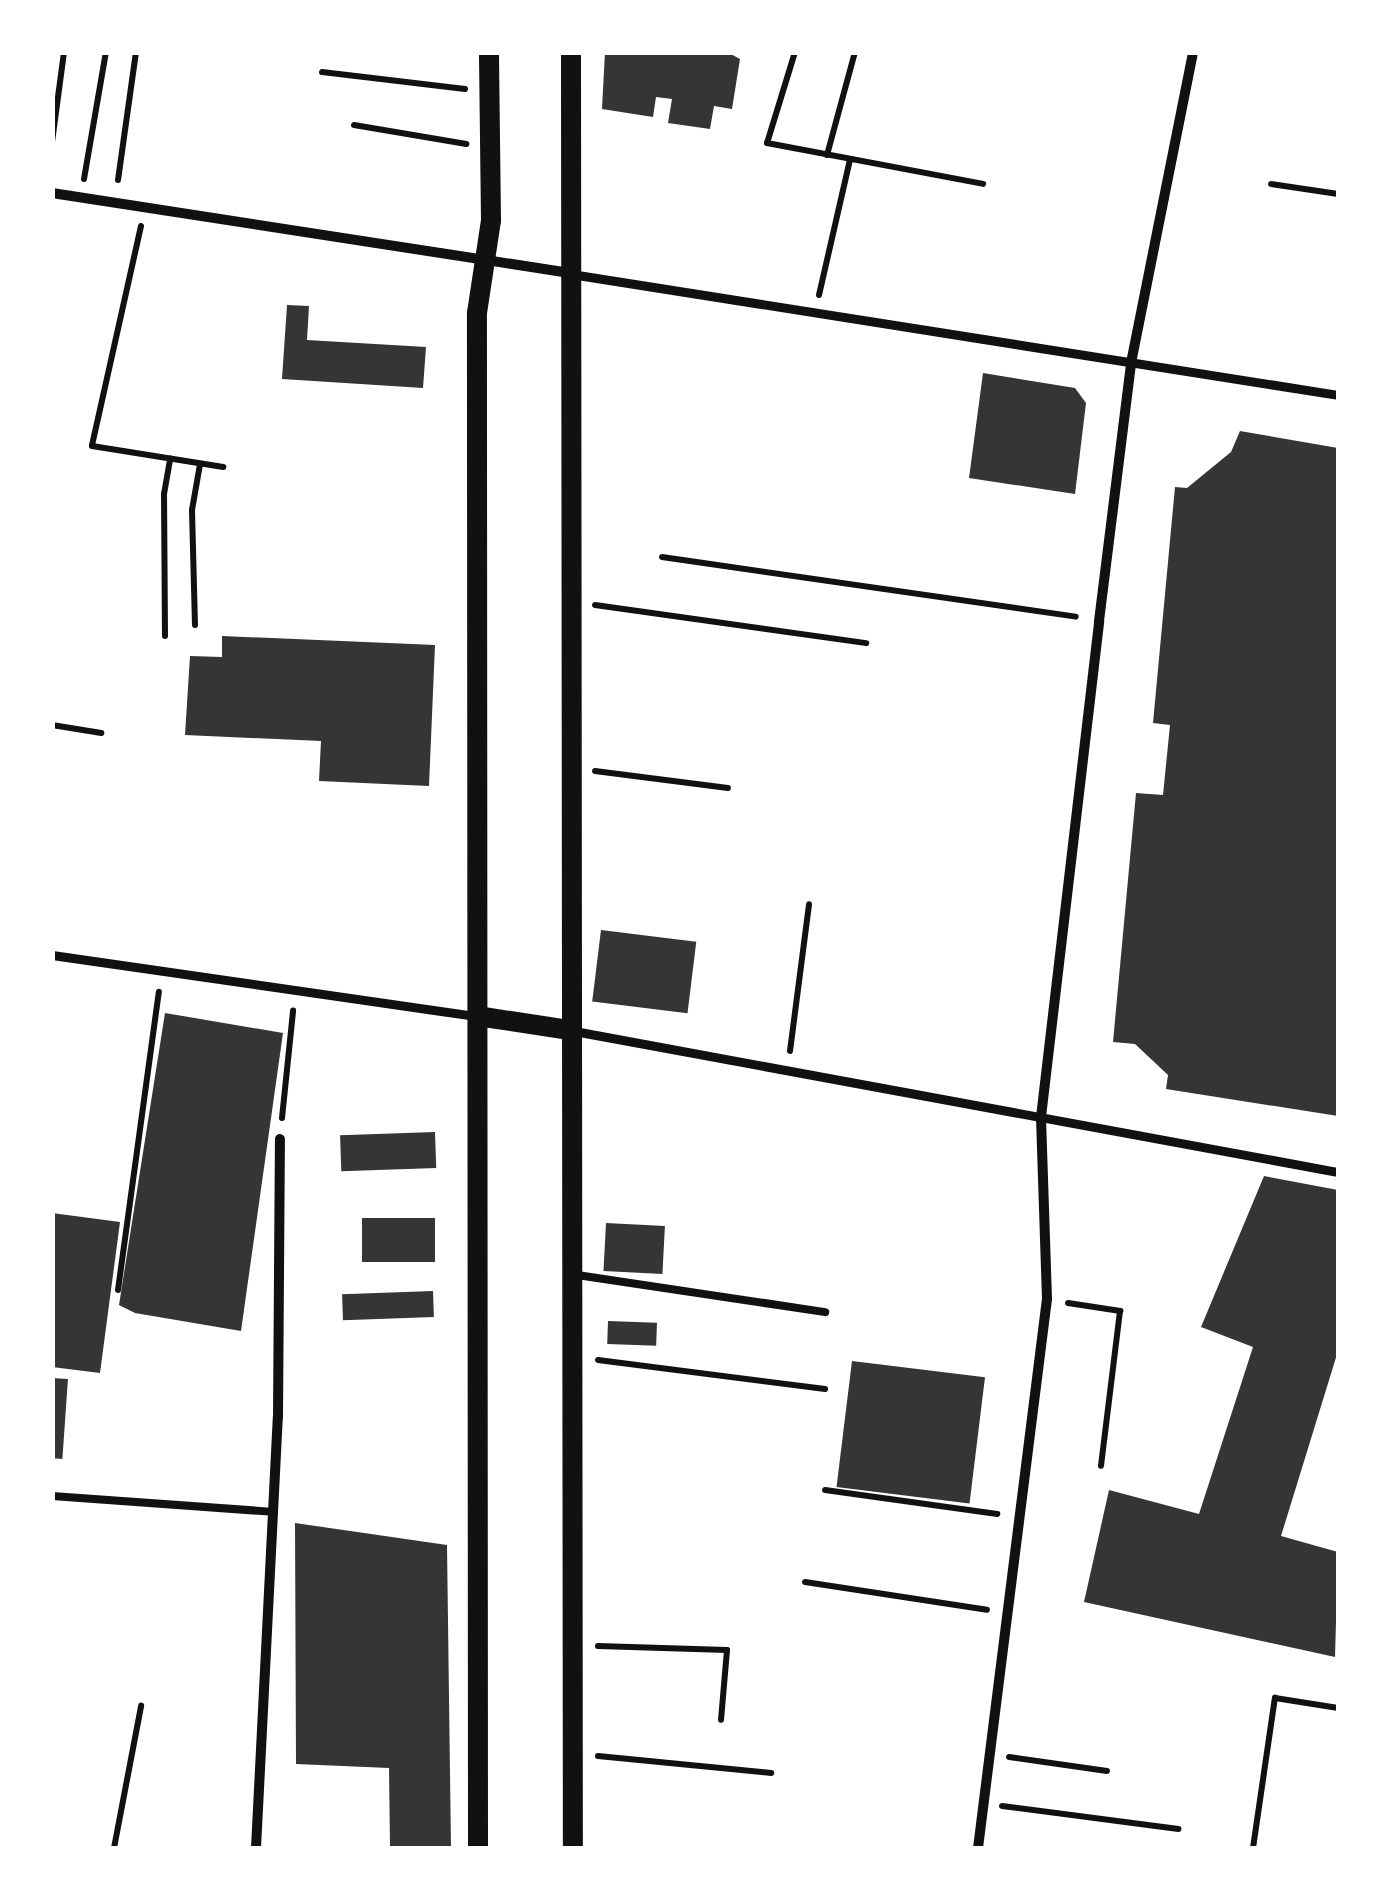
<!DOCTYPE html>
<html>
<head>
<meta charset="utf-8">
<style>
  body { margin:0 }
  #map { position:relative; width:1391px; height:1901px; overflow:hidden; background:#fff; font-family:Karla,sans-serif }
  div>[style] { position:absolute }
  .building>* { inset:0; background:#353535; transform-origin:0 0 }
  .path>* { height:6px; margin:-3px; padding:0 3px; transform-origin:3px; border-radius:3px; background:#111 }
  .service>* { height:8px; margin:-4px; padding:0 4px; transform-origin:4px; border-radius:4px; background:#111 }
  .pedestrian>* { height:9px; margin:-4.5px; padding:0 4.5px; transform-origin:4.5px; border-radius:4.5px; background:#111 }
  .minor>* { height:10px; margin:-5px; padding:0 5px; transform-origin:5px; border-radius:5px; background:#111 }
  .secondary>* { height:20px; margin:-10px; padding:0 10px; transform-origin:10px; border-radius:10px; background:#111 }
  span { translate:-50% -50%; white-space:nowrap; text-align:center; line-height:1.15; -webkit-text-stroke:9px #fff; paint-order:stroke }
  .frame { position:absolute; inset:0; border:55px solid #fff; pointer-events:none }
</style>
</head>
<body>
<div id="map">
  <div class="building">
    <i style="clip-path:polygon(605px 52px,727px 52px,740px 59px,732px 109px,714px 106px,710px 129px,668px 123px,672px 99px,656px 97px,653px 117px,602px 109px)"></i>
    <i style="clip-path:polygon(287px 305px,309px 306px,307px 340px,426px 347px,423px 388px,282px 379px)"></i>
    <i style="clip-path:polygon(983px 373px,1075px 388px,1086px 403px,1075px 494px,969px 478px)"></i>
    <i style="clip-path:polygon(1240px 431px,1338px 448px,1338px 1116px,1166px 1089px,1168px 1075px,1135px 1044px,1113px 1042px,1136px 793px,1163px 795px,1170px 725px,1153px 723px,1175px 487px,1187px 488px,1231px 452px)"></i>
    <i style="clip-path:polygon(222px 636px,435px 645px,429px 786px,319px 781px,321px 741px,185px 735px,190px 656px,222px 657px)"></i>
    <i style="left:601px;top:930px;width:96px;height:72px;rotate:7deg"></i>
    <i style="clip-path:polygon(165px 1013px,283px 1033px,241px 1331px,135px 1313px,119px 1305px)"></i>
    <i style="left:435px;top:1132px;width:36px;height:95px;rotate:88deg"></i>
    <i style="clip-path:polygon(1264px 1176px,1338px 1190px,1338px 1351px,1281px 1536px,1338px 1552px,1335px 1657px,1084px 1602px,1109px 1490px,1199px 1514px,1253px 1347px,1201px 1327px)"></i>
    <i style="clip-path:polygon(52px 1213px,120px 1222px,100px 1373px,52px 1367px)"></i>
    <i style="left:435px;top:1218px;width:44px;height:73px;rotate:90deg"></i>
    <i style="left:606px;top:1223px;width:59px;height:48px;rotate:3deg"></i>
    <i style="left:433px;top:1291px;width:26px;height:91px;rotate:88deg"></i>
    <i style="left:608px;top:1321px;width:49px;height:23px;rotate:2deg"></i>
    <i style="left:852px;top:1361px;width:134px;height:127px;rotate:7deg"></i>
    <i style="left:52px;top:1378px;width:16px;height:80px;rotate:4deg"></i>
    <i style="clip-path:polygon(295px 1523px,447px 1545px,451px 1848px,390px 1848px,389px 1768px,296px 1764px)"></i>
  </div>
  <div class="path">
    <i style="left:795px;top:52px;width:95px;rotate:107.1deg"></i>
    <i style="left:767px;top:143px;width:220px;rotate:10.7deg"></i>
    <i style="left:322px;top:72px;width:144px;rotate:6.8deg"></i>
    <i style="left:354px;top:125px;width:114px;rotate:9.6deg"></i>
    <i style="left:52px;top:142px;width:91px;rotate:-82.4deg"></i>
    <i style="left:827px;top:155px;width:107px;rotate:-74.8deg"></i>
    <i style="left:84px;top:179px;width:129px;rotate:-80.2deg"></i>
    <i style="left:118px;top:180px;width:129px;rotate:-82deg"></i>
    <i style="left:1271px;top:184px;width:68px;rotate:8.5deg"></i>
    <i style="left:141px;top:226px;width:225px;rotate:102.6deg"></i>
    <i style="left:92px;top:446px;width:133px;rotate:9.1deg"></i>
    <i style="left:819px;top:295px;width:139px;rotate:-77.1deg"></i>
    <i style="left:662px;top:557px;width:418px;rotate:8.2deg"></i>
    <i style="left:595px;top:605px;width:274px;rotate:8deg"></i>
    <i style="left:195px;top:625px;width:115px;rotate:-91.5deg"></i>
    <i style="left:192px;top:510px;width:47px;rotate:-80.1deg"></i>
    <i style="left:165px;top:636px;width:142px;rotate:-90.4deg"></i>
    <i style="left:164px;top:494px;width:36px;rotate:-80deg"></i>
    <i style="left:52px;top:725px;width:50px;rotate:9.3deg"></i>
    <i style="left:595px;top:771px;width:134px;rotate:7.3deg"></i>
    <i style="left:790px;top:1051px;width:148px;rotate:-82.6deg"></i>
    <i style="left:282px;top:1118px;width:108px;rotate:-84.1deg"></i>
    <i style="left:118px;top:1290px;width:301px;rotate:-82.2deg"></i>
    <i style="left:1068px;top:1303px;width:53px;rotate:8.7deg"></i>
    <i style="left:1120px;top:1311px;width:156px;rotate:97deg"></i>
    <i style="left:598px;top:1360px;width:229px;rotate:7.3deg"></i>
    <i style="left:825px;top:1490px;width:174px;rotate:7.9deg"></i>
    <i style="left:805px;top:1582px;width:184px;rotate:8.7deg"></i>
    <i style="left:598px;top:1646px;width:129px;rotate:1.8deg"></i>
    <i style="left:727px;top:1650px;width:70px;rotate:94.9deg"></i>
    <i style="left:598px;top:1756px;width:174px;rotate:5.6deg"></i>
    <i style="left:1009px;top:1757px;width:99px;rotate:8.1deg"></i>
    <i style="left:1002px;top:1806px;width:178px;rotate:7.4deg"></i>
    <i style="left:114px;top:1848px;width:145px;rotate:-79.2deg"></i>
    <i style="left:1253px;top:1848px;width:152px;rotate:-81.7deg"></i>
    <i style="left:1275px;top:1698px;width:64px;rotate:9deg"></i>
  </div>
  <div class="service">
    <i style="left:577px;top:1275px;width:251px;rotate:8.5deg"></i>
    <i style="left:52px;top:1496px;width:222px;rotate:4.1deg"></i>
  </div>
  <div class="pedestrian">
    <i style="left:571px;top:274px;width:776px;rotate:8.96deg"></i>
    <i style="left:52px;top:955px;width:427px;rotate:8.2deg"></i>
    <i style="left:574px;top:1031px;width:777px;rotate:10.46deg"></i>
  </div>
  <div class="minor">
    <i style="left:52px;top:193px;width:524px;rotate:8.78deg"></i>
    <i style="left:256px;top:1848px;width:432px;rotate:-87.1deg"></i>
    <i style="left:278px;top:1417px;width:278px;rotate:-89.6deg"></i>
    <i style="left:978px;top:1848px;width:553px;rotate:-82.84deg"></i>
    <i style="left:1047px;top:1299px;width:182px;rotate:-91.9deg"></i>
    <i style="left:1041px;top:1117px;width:499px;rotate:-83.3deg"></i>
    <i style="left:1099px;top:621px;width:260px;rotate:-82.9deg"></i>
    <i style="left:1131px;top:363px;width:317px;rotate:-78.7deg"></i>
  </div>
  <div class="secondary">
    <i style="left:571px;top:52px;width:1796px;rotate:89.94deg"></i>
    <i style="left:477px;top:1016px;width:94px;rotate:8.6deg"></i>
    <i style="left:478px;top:1848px;width:1535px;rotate:-90.04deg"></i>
    <i style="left:477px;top:313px;width:94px;rotate:-81.4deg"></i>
    <i style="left:491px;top:220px;width:168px;rotate:-90.7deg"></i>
  </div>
  <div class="frame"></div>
</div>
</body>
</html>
